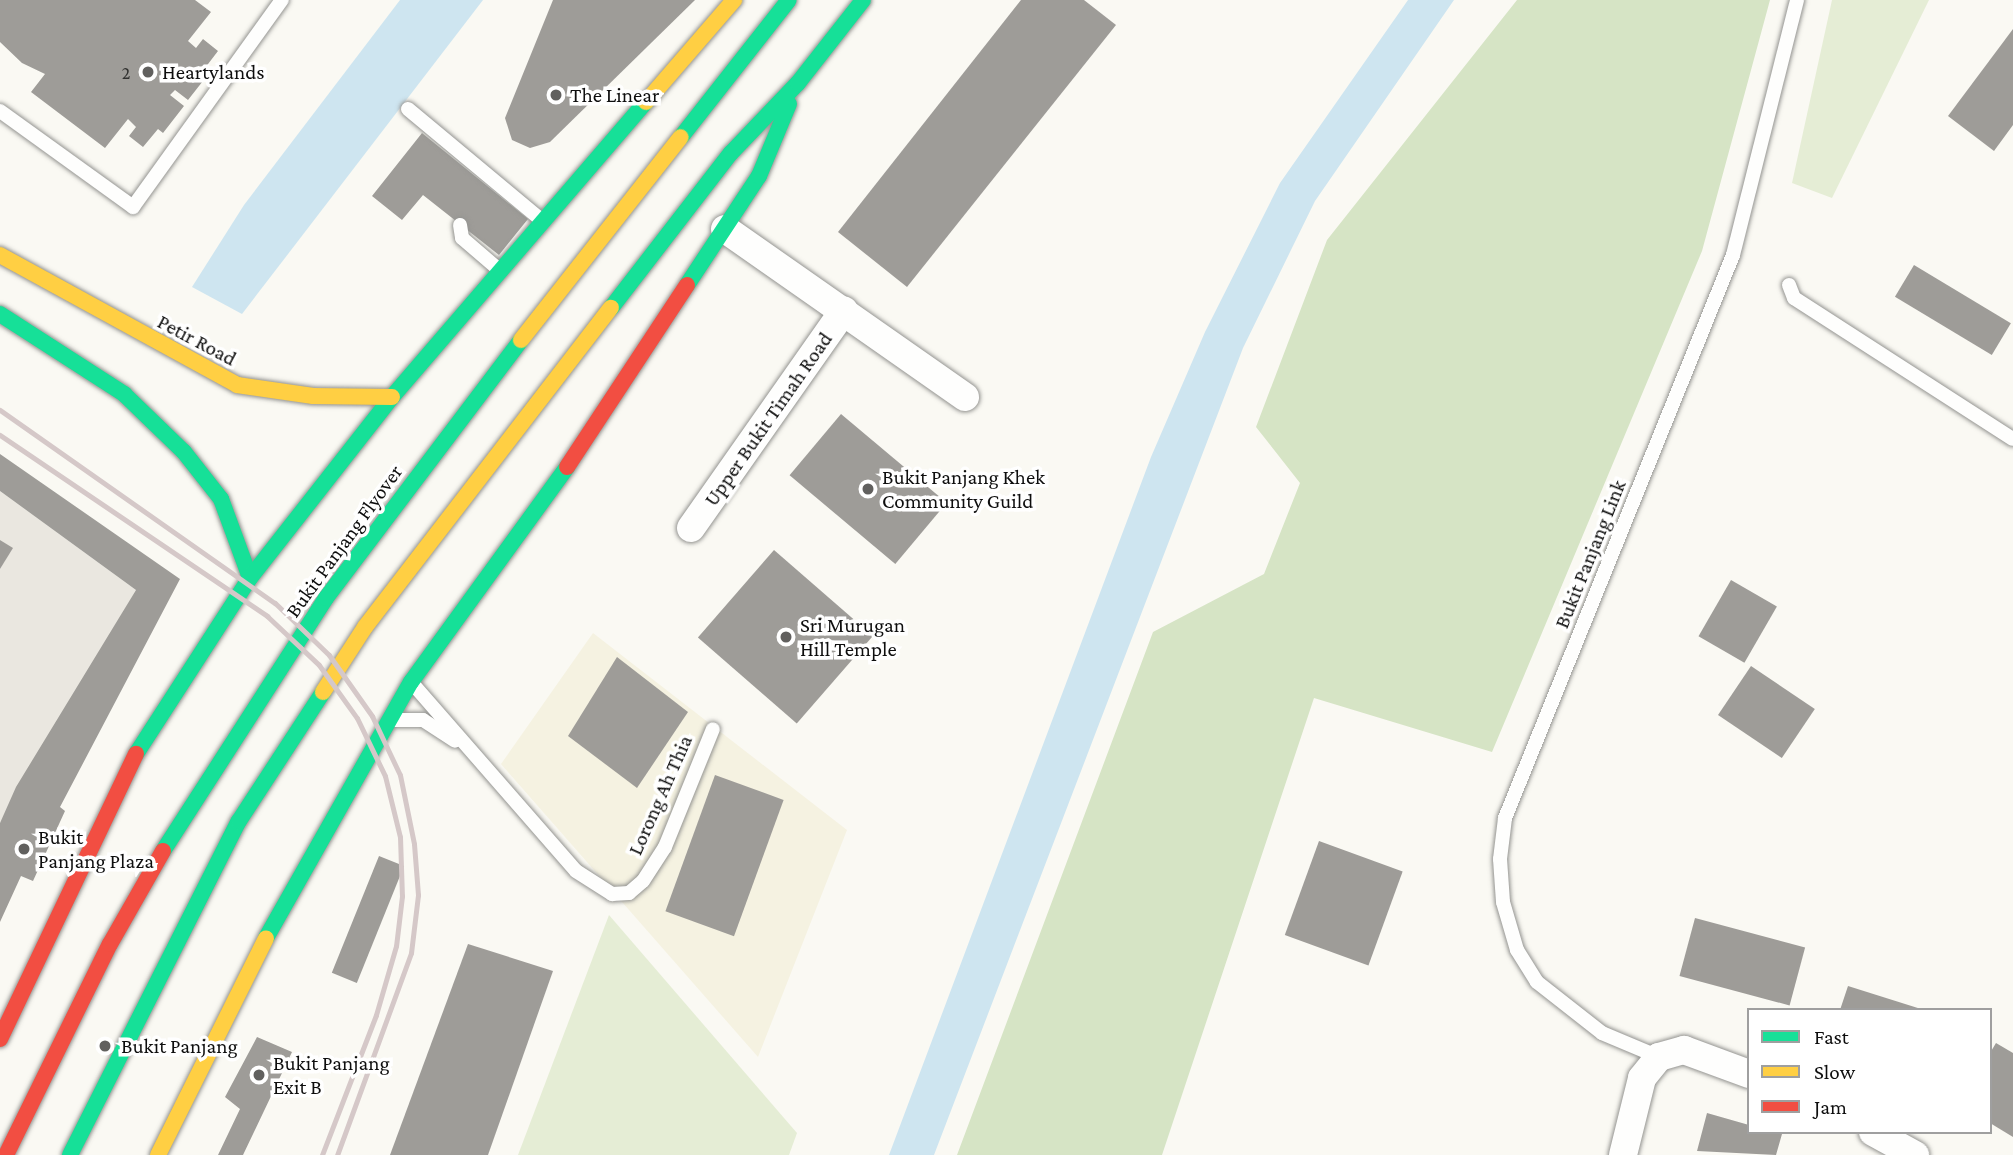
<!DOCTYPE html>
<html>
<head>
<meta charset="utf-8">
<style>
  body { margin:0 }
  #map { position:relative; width:2013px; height:1155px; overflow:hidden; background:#faf9f3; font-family:"Crimson Pro",serif }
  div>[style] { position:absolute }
  .farmland>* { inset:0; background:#f5f2e1 }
  .green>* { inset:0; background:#e5edd5 }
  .forest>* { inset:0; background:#d6e4c5 }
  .plaza>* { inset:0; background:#eae7e0 }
  .water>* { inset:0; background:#cee5f0 }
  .building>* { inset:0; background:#9e9c98; transform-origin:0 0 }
  .roads { filter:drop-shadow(0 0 2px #949491) drop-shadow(0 0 2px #949491) }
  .lane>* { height:14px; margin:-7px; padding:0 7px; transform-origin:7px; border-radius:7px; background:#fefefd }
  .street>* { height:28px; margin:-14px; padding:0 14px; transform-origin:14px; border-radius:14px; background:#fefefd }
  .fast>* { height:16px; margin:-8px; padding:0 8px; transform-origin:8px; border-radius:8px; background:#16e098 }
  .slow>* { height:16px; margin:-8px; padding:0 8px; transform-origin:8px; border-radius:8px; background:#ffcf43 }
  .jam>* { height:16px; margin:-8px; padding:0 8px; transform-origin:8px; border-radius:8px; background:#f24e42 }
  .rail>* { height:5px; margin:-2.5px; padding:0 2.5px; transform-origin:2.5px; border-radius:2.5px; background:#d5c8c8 }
  .dots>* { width:19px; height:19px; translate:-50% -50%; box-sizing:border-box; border:4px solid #fff; border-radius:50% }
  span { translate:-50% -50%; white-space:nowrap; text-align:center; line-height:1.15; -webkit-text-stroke:7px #fff; paint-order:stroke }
  .number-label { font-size:18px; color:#323230 }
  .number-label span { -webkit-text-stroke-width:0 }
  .poi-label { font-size:21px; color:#0e0e0e }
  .left { translate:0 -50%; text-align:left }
  .street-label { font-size:21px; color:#0e0e0e }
  .legend { position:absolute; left:1747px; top:1008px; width:245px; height:126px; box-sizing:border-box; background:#fff; border:2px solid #9f9f9f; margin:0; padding:9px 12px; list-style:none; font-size:21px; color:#0e0e0e }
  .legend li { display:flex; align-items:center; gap:14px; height:35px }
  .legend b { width:35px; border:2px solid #9f9f9f }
</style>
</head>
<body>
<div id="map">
  <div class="farmland">
    <i style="clip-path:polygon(593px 633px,847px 830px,758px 1057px,501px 764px)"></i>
  </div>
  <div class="green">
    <i style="clip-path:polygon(1832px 0,1929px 0,1832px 198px,1792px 183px)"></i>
    <i style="clip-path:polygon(609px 915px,797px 1133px,789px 1155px,518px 1155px)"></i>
  </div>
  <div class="forest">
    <i style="clip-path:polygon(1517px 0,1770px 0,1702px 251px,1492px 752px,1314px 698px,1162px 1155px,957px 1155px,1153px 632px,1264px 574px,1300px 483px,1256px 427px,1327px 240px)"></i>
  </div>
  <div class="plaza">
    <i style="clip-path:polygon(0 491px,136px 590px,0 823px,0 569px,12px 548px,0 540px)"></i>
  </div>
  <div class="water">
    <i style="clip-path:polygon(400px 0,483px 0,242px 314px,192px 287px,244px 205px)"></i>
    <i style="clip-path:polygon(1408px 0,1454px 0,1315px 201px,1243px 348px,934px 1155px,889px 1155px,1151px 457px,1205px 332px,1280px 183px)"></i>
  </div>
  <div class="building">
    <i style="clip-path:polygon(0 0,195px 0,211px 12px,188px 41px,196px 48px,203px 39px,218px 51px,205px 68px,210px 72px,188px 100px,175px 90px,170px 95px,184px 106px,163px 133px,158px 129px,143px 147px,129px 136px,136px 127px,128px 119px,105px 148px,31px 92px,45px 74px,22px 63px,0 42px)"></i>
    <i style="clip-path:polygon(553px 0,695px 0,550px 142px,530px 148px,512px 140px,505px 118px)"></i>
    <i style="clip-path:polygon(1021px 0,1084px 0,1116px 25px,907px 287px,838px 232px)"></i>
    <i style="clip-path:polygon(2013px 29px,2013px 125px,1994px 151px,1948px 116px)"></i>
    <i style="clip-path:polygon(422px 133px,528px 219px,499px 255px,423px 195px,402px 220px,372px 196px)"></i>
    <i style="left:1914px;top:265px;width:113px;height:37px;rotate:31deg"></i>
    <i style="left:841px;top:414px;width:138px;height:80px;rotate:40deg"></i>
    <i style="clip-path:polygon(0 454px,180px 579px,60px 807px,65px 811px,33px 881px,21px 876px,0 922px,0 823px,16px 787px,136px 590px,0 491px)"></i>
    <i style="clip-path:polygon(0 540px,13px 548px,0 569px)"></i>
    <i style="left:774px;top:550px;width:131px;height:116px;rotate:41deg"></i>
    <i style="left:1731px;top:580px;width:53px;height:65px;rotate:30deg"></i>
    <i style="clip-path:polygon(617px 657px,688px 712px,637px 788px,568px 736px)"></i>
    <i style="left:1751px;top:666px;width:77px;height:59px;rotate:34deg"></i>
    <i style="left:715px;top:775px;width:73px;height:145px;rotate:20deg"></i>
    <i style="left:1319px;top:841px;width:89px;height:100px;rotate:20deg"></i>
    <i style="left:379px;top:856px;width:27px;height:126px;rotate:22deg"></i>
    <i style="left:1695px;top:918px;width:114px;height:60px;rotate:15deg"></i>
    <i style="clip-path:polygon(468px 944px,553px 971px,488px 1155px,390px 1155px)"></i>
    <i style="clip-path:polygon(1848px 986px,1921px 1009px,1921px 1010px,1840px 1010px)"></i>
    <i style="clip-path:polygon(257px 1037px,292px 1052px,243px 1155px,218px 1155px,240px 1109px,225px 1097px)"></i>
    <i style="clip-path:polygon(1996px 1043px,2013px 1053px,2013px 1137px,1990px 1123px,1990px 1053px)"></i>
    <i style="clip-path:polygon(1707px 1113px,1749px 1125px,1749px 1132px,1782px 1134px,1776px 1155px,1697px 1151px)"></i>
  </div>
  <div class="roads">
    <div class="lane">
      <i style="left:408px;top:109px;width:173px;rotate:39.8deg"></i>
      <i style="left:0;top:111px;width:164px;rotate:35.8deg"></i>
      <i style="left:133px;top:207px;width:255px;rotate:-54.3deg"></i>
      <i style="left:460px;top:225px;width:13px;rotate:81deg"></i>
      <i style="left:462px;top:238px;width:48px;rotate:40.7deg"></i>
      <i style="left:1789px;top:285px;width:14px;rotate:69deg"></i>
      <i style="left:1794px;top:298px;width:260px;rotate:32.8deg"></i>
      <i style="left:412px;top:683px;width:249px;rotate:48.9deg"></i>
      <i style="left:576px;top:871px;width:43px;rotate:32.6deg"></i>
      <i style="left:612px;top:894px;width:17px;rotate:-3deg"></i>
      <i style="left:629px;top:893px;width:18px;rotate:-41deg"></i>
      <i style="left:643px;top:881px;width:40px;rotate:-57.1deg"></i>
      <i style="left:665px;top:847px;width:127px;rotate:-67.9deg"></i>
      <i style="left:395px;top:720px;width:28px"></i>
      <i style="left:423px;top:720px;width:38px;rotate:33deg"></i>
      <i style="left:1659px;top:1057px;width:62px;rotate:-157.2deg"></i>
      <i style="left:1602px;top:1033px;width:83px;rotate:-141.9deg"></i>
      <i style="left:1537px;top:982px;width:38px;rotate:-122deg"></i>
      <i style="left:1517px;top:950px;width:50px;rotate:-106.3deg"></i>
      <i style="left:1503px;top:902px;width:43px;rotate:-94deg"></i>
      <i style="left:1500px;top:859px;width:41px;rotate:-83deg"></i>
      <i style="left:1505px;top:818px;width:607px;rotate:-67.95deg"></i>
      <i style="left:1733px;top:255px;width:263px;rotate:-75.9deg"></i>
    </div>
    <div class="street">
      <i style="left:725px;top:229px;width:293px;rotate:35deg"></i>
      <i style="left:691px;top:528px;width:266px;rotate:-54.9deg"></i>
      <i style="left:1873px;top:1132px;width:48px;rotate:28.7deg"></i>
      <i style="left:1623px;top:1155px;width:79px;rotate:-76.1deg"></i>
      <i style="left:1642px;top:1078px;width:27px;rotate:-51deg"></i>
      <i style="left:1659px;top:1057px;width:26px;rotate:-16deg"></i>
      <i style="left:1684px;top:1050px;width:69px;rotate:20.3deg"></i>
    </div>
    <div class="fast">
      <i style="left:681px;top:137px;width:174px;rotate:-51.8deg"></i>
      <i style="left:687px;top:285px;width:131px;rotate:-56.6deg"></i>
      <i style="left:759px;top:176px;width:78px;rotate:-67.4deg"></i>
      <i style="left:611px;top:308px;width:196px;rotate:-52.3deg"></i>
      <i style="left:731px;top:153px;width:97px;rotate:-46.3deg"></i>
      <i style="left:798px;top:83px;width:105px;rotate:-51.9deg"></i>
      <i style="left:0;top:314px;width:148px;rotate:32.8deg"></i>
      <i style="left:124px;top:394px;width:83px;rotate:44deg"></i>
      <i style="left:184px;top:452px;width:60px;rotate:51.8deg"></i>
      <i style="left:221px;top:499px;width:84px;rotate:69.8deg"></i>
      <i style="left:136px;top:754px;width:210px;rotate:-57.1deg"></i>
      <i style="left:250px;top:578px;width:230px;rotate:-51.9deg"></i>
      <i style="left:392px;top:397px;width:389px;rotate:-49.3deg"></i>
      <i style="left:163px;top:851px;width:301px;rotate:-57.2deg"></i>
      <i style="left:326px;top:598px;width:323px;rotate:-52.9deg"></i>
      <i style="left:266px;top:938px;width:294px;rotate:-60.5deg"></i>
      <i style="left:411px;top:682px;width:266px;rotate:-54deg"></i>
      <i style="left:70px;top:1155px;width:374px;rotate:-63.2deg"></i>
      <i style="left:239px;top:821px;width:154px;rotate:-56.9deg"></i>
    </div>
    <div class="slow">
      <i style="left:646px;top:102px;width:135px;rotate:-49.2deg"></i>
      <i style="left:0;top:255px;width:270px;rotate:28.7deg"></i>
      <i style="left:237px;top:385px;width:77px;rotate:8.2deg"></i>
      <i style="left:313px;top:396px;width:79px;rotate:0.7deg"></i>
      <i style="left:521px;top:340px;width:258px;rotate:-51.8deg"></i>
      <i style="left:323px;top:692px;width:77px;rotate:-57.1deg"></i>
      <i style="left:365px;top:627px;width:403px;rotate:-52.4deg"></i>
      <i style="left:158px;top:1155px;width:242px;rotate:-63.5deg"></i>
    </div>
    <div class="jam">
      <i style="left:567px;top:467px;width:218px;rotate:-56.6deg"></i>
      <i style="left:0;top:1039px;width:316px;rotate:-64.5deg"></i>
      <i style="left:6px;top:1155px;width:235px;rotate:-63.8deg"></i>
      <i style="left:110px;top:944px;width:107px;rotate:-60.3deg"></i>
    </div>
  </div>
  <div class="rail">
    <i style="left:0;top:410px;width:336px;rotate:35.1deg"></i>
    <i style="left:275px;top:603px;width:75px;rotate:43.9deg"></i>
    <i style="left:329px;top:655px;width:75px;rotate:54.8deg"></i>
    <i style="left:372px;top:716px;width:65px;rotate:64.6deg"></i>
    <i style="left:400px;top:775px;width:70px;rotate:78.5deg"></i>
    <i style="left:414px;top:844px;width:51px;rotate:85.5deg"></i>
    <i style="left:418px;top:895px;width:58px;rotate:96.9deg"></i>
    <i style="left:411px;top:953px;width:215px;rotate:110.1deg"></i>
    <i style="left:0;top:435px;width:323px;rotate:34.1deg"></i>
    <i style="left:267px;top:616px;width:71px;rotate:43.3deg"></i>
    <i style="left:319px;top:665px;width:65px;rotate:54.4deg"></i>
    <i style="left:357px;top:718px;width:64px;rotate:64.2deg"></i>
    <i style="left:385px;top:776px;width:63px;rotate:76.2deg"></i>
    <i style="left:400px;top:837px;width:59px;rotate:88.1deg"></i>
    <i style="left:402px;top:896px;width:50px;rotate:96.8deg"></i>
    <i style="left:396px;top:946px;width:72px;rotate:106.2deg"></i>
    <i style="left:376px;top:1015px;width:150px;rotate:111.1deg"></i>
  </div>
  <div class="dots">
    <i style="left:148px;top:72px;background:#61605e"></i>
    <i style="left:556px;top:95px;background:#61605e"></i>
    <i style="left:868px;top:489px;background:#61605e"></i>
    <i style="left:786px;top:637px;background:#61605e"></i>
    <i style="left:24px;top:849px;background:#61605e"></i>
    <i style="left:105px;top:1046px;background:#61605e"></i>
    <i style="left:259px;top:1075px;background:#61605e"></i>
  </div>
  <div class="number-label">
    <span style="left:126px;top:73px">2</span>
  </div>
  <div class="poi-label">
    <span class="left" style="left:162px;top:72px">Heartylands</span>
    <span class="left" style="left:570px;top:95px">The Linear</span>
    <span class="left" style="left:882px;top:489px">Bukit Panjang Khek<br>Community Guild</span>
    <span class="left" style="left:800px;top:637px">Sri Murugan<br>Hill Temple</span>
    <span class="left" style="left:38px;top:849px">Bukit<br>Panjang Plaza</span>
    <span class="left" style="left:121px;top:1046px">Bukit Panjang</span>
    <span class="left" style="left:273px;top:1075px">Bukit Panjang<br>Exit B</span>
  </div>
  <div class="street-label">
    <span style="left:197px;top:340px;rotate:28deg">Petir Road</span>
    <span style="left:768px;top:419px;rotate:-55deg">Upper Bukit Timah Road</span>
    <span style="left:344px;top:541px;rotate:-54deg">Bukit Panjang Flyover</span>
    <span style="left:1590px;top:554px;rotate:-68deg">Bukit Panjang Link</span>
    <span style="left:660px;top:795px;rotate:-66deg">Lorong Ah Thia</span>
  </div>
  <ul class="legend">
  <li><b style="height:9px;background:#16e098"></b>Fast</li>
  <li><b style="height:9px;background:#ffcf43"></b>Slow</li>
  <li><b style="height:9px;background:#f24e42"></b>Jam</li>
  </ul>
</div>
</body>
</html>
